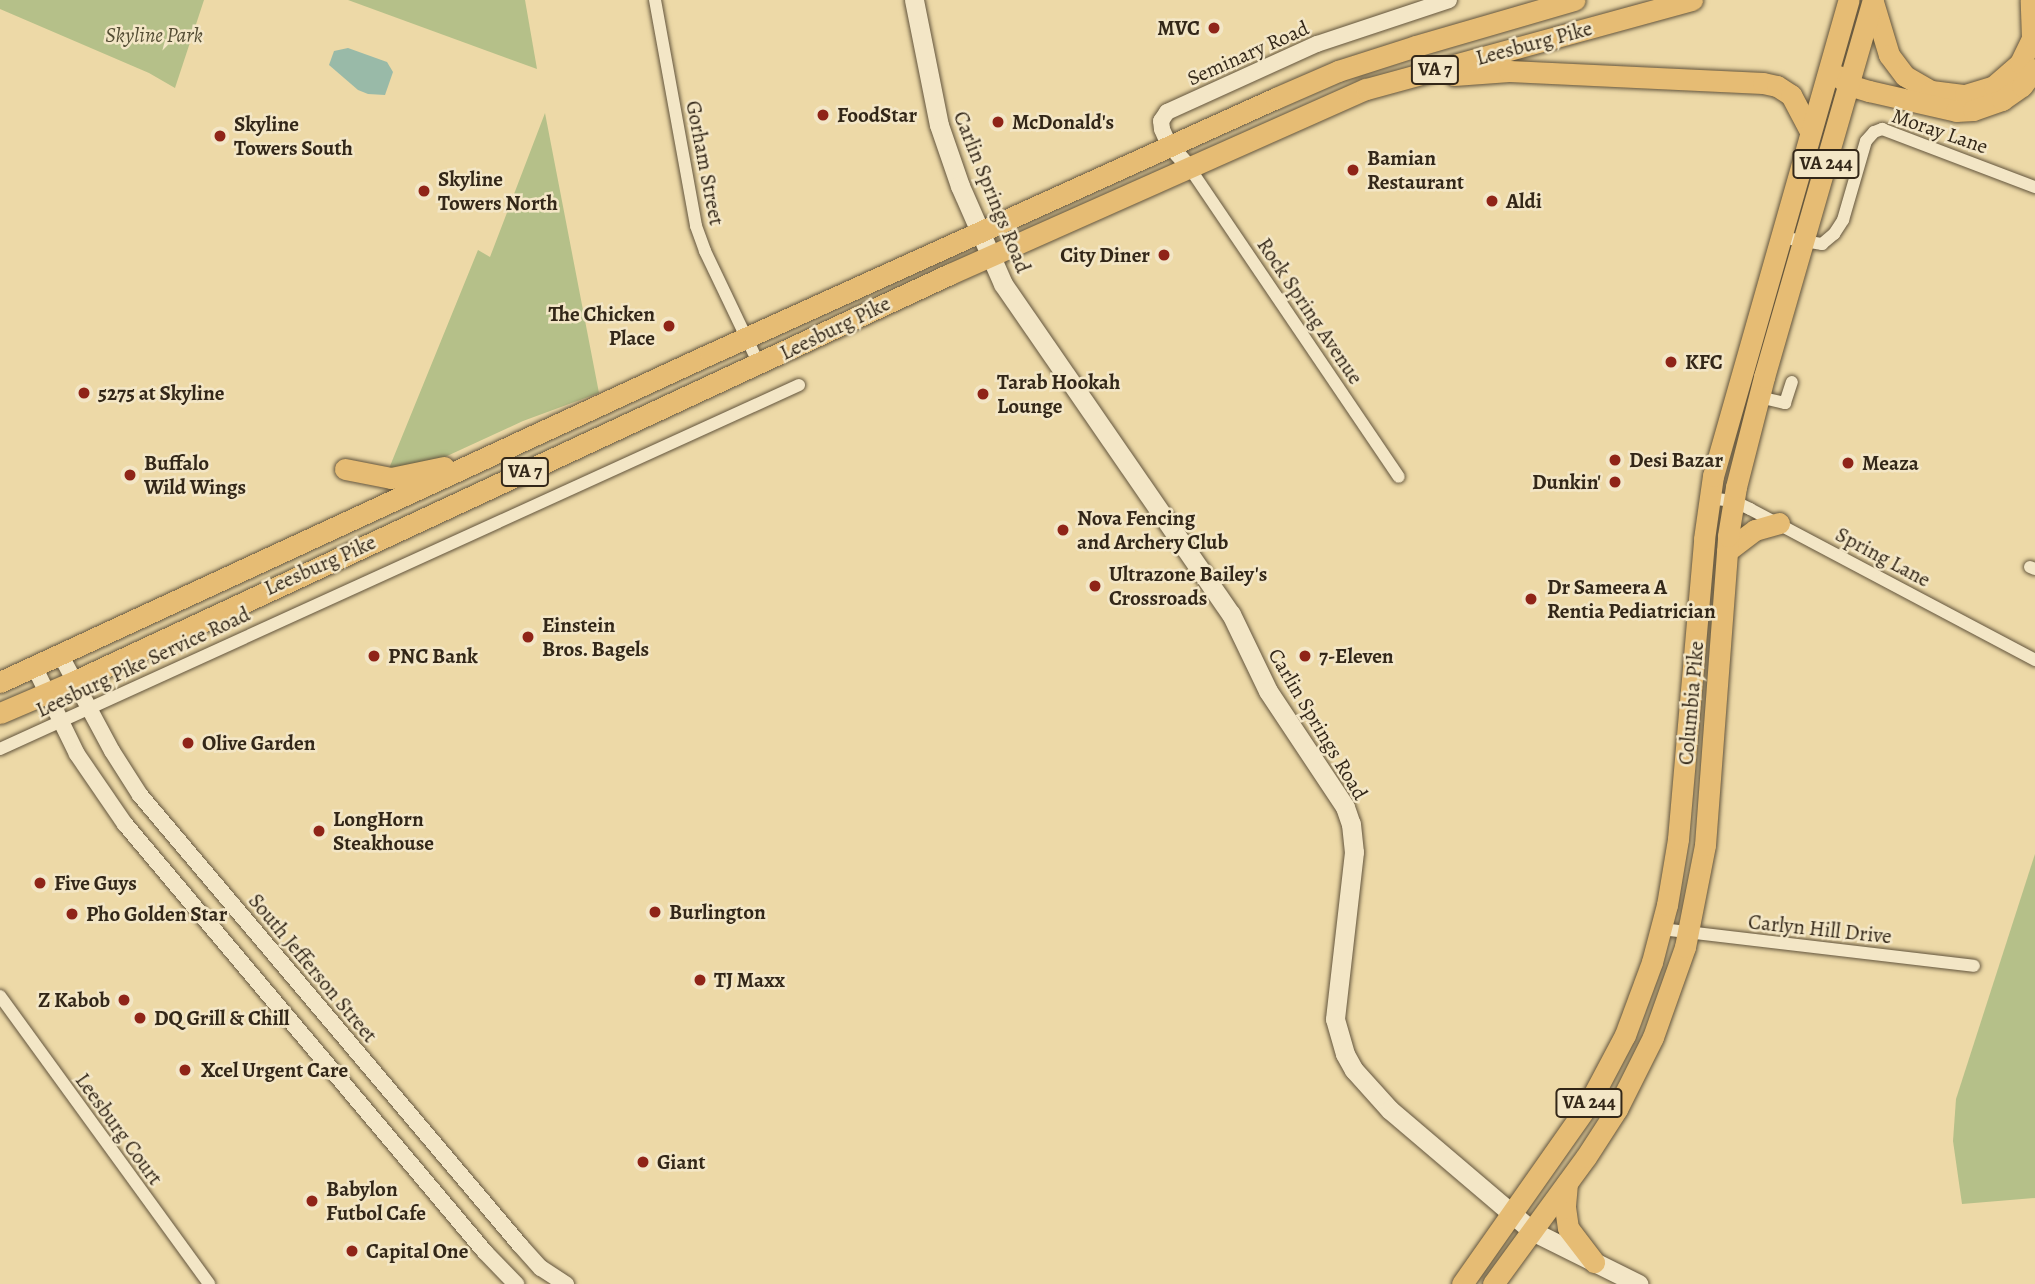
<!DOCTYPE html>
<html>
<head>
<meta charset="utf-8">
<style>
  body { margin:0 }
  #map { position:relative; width:2035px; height:1284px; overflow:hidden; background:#edd9a7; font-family:Alegreya,serif }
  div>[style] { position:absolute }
  .green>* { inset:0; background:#b5c089 }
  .water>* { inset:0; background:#99baa8 }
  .roads { filter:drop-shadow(0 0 2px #62543c) drop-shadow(0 0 2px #62543c) }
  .minor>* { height:12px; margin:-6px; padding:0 6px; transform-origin:6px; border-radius:6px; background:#f3e6c6 }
  .tertiary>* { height:16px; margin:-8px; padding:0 8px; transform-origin:8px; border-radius:8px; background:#f3e6c6 }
  .secondary>* { height:19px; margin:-9.5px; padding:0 9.5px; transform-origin:9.5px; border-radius:9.5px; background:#f3e6c6 }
  .primary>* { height:21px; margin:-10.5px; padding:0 10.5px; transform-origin:10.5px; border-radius:10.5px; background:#e6bc74 }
  .dots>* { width:19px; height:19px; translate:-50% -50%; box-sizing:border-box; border:4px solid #f3e6c6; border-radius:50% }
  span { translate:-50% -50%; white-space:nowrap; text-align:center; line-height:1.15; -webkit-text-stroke:5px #f3e6c6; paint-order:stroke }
  .shield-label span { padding:2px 5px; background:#f3e6c6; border:2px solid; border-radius:5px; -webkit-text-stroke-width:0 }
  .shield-label { font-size:19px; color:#332718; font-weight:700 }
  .poi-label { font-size:21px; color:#332718; font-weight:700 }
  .right { translate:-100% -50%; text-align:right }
  .left { translate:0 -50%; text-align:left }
  .park-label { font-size:21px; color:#544d34; font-style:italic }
  .street-label { font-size:21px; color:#332718 }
</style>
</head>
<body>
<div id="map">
  <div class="green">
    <i style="clip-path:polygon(0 0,204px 0,175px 88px,149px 73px,0 9px)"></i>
    <i style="clip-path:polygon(348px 0,525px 0,537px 69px)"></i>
    <i style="clip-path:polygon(545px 113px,599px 393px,523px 421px,434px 462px,388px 471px,478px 250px,490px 257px)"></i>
    <i style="clip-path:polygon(2035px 854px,2035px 1198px,1962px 1204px,1953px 1141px,1956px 1099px)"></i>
  </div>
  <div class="water">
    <i style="clip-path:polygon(348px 48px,387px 62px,393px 72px,385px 95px,368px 94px,358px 90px,329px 65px,334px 51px)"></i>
  </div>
  <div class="roads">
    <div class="minor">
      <i style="left:655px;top:0;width:230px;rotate:79.7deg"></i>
      <i style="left:696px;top:226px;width:27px;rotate:70deg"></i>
      <i style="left:705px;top:251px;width:125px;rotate:64.5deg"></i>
      <i style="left:1189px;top:167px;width:374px;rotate:55.9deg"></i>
      <i style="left:1780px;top:237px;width:43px;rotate:9.5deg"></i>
      <i style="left:1822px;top:244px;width:16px;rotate:-40deg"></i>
      <i style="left:1834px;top:234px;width:17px;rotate:-57deg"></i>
      <i style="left:1843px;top:220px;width:82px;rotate:-73.8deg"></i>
      <i style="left:1866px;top:141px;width:12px;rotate:-48deg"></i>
      <i style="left:1874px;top:132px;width:9px;rotate:-21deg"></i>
      <i style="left:1882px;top:129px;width:164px;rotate:20.8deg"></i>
      <i style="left:1759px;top:397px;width:27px;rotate:13deg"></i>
      <i style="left:1785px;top:403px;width:22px;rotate:-72deg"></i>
      <i style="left:1709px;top:498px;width:24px;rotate:7deg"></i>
      <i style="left:1733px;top:501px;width:19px;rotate:25deg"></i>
      <i style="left:1750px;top:509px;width:323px;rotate:27.9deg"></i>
      <i style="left:2030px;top:567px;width:5px;rotate:22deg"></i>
      <i style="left:0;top:749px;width:878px;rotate:-24.49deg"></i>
      <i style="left:1661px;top:929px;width:315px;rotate:6.7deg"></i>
      <i style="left:0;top:996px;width:356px;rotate:54deg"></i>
    </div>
    <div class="tertiary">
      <i style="left:1189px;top:167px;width:30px;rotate:-132deg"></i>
      <i style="left:1169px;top:145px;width:17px;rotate:-114deg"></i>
      <i style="left:1162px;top:129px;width:8px;rotate:-97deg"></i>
      <i style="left:1161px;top:121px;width:11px;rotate:-56deg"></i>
      <i style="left:1167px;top:112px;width:165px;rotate:-24.4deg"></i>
      <i style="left:1317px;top:44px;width:139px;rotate:-18.4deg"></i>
      <i style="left:60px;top:654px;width:110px;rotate:61.8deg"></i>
      <i style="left:112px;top:751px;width:52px;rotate:57.5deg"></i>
      <i style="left:140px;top:795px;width:589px;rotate:49.82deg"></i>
      <i style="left:520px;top:1245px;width:31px;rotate:48deg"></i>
      <i style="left:541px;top:1268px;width:30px;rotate:33deg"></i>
      <i style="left:34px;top:666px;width:98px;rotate:64deg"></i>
      <i style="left:77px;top:754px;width:85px;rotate:55.6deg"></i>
      <i style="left:125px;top:824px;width:559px;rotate:49.93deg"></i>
      <i style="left:485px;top:1252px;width:45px;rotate:45.9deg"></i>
    </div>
    <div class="secondary">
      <i style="left:914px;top:0;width:127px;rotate:78.7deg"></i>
      <i style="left:939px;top:125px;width:65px;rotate:71deg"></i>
      <i style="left:960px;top:186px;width:107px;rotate:66.3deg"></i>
      <i style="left:1003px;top:284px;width:401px;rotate:55.4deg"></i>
      <i style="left:1231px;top:614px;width:85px;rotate:64.3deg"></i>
      <i style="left:1268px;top:691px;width:139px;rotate:56.4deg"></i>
      <i style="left:1345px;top:807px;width:18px;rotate:71deg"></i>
      <i style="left:1351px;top:824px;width:28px;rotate:84deg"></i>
      <i style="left:1354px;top:852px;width:168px;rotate:96.5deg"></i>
      <i style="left:1335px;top:1019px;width:36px;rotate:74deg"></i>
      <i style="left:1345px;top:1054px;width:18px;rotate:61deg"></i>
      <i style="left:1354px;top:1070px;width:54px;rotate:48deg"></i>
      <i style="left:1390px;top:1110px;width:187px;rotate:40.4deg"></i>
      <i style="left:1532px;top:1231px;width:119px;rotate:26.4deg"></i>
    </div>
    <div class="primary">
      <i style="left:1873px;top:2px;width:55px;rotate:73.2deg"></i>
      <i style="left:1889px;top:55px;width:26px;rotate:53deg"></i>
      <i style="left:1905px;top:76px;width:30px;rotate:30deg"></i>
      <i style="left:1931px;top:91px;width:34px;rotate:7deg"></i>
      <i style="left:1965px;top:95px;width:30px;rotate:-17deg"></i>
      <i style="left:1994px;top:86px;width:35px;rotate:-41deg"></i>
      <i style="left:2020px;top:63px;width:28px;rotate:-64deg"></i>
      <i style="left:2032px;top:38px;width:38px;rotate:-92deg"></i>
      <i style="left:1454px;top:75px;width:55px;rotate:-4.2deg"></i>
      <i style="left:1509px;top:71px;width:254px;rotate:2.7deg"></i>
      <i style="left:1763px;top:83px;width:14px;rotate:12deg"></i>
      <i style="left:1777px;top:86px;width:17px;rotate:33deg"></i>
      <i style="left:1791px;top:95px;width:41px;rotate:62.2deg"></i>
      <i style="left:1838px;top:76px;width:14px;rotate:39deg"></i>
      <i style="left:1849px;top:85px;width:21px;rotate:17deg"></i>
      <i style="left:1869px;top:91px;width:89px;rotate:12.9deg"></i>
      <i style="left:1956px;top:111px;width:17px;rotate:-3deg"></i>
      <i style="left:1973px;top:110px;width:31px;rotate:-19deg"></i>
      <i style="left:2002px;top:100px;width:24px;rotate:-35deg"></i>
      <i style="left:2022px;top:86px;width:21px;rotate:-53deg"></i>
      <i style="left:345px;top:469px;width:47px;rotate:11.1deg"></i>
      <i style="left:391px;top:478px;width:54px;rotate:-11.7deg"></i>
      <i style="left:1727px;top:551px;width:35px;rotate:-37deg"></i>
      <i style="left:1755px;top:530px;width:25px;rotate:-16deg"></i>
      <i style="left:0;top:682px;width:782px;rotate:-24.8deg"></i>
      <i style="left:710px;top:354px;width:621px;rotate:-24.34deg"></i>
      <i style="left:1276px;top:98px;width:68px;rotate:-23.5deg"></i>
      <i style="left:1338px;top:71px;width:82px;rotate:-17.8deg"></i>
      <i style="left:1416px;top:46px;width:165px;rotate:-16.2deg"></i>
      <i style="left:0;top:713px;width:82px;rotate:-23.1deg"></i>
      <i style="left:75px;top:681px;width:965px;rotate:-24.95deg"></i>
      <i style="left:950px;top:274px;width:455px;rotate:-24deg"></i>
      <i style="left:1366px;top:89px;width:338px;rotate:-15.3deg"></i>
      <i style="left:1567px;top:1183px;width:24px;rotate:95deg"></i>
      <i style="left:1565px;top:1207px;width:21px;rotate:82deg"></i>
      <i style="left:1568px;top:1228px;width:43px;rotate:52.6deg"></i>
      <i style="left:1462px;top:1284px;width:221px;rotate:-54.9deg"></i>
      <i style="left:1589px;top:1103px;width:77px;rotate:-62.1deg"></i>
      <i style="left:1625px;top:1035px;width:78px;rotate:-69.7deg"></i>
      <i style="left:1652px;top:962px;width:59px;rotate:-75.3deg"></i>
      <i style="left:1667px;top:905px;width:67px;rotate:-80.5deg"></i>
      <i style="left:1678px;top:839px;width:301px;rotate:-85deg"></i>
      <i style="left:1704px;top:539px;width:64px;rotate:-81.9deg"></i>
      <i style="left:1713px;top:476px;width:495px;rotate:-74.1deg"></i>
      <i style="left:1493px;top:1284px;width:157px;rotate:-53.8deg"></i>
      <i style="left:1586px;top:1157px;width:57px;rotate:-57.1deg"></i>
      <i style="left:1617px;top:1109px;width:80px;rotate:-63.4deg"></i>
      <i style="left:1653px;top:1037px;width:96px;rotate:-70.4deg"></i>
      <i style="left:1685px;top:947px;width:104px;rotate:-78.9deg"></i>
      <i style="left:1705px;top:845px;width:310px;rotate:-85.7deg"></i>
      <i style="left:1728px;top:536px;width:50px;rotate:-80.7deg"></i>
      <i style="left:1736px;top:487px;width:114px;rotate:-75.7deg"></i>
      <i style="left:1764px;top:377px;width:392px;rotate:-73.9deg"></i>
    </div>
  </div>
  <div class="dots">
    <i style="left:1214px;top:28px;background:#8f2418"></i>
    <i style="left:823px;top:115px;background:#8f2418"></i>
    <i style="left:998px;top:122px;background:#8f2418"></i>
    <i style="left:220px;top:136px;background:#8f2418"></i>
    <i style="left:1353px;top:170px;background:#8f2418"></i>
    <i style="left:424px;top:191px;background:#8f2418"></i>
    <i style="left:1492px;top:201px;background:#8f2418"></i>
    <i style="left:1164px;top:255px;background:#8f2418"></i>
    <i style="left:669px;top:326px;background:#8f2418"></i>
    <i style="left:1671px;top:362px;background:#8f2418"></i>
    <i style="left:84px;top:393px;background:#8f2418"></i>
    <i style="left:983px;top:394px;background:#8f2418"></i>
    <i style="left:1615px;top:460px;background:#8f2418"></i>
    <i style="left:1848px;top:463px;background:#8f2418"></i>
    <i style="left:130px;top:475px;background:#8f2418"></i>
    <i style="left:1615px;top:482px;background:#8f2418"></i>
    <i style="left:1063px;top:530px;background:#8f2418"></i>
    <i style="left:1095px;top:586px;background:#8f2418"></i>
    <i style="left:1531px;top:599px;background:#8f2418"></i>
    <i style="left:528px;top:637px;background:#8f2418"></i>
    <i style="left:374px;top:656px;background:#8f2418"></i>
    <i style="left:1305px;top:656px;background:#8f2418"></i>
    <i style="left:188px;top:743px;background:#8f2418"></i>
    <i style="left:319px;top:831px;background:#8f2418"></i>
    <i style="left:40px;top:883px;background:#8f2418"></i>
    <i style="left:655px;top:912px;background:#8f2418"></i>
    <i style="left:72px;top:914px;background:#8f2418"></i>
    <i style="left:700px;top:980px;background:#8f2418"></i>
    <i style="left:124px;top:1000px;background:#8f2418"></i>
    <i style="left:140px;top:1018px;background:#8f2418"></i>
    <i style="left:185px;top:1070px;background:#8f2418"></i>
    <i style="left:643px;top:1162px;background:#8f2418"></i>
    <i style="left:312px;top:1201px;background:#8f2418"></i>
    <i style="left:352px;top:1251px;background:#8f2418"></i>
  </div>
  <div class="shield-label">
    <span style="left:1435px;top:70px">VA 7</span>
    <span style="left:1826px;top:164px">VA 244</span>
    <span style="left:525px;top:472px">VA 7</span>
    <span style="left:1589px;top:1103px">VA 244</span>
  </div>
  <div class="poi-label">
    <span class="right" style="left:1200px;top:28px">MVC</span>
    <span class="left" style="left:837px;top:115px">FoodStar</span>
    <span class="left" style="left:1012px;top:122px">McDonald's</span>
    <span class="left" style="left:234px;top:136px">Skyline<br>Towers South</span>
    <span class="left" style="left:1367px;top:170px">Bamian<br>Restaurant</span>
    <span class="left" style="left:438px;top:191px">Skyline<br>Towers North</span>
    <span class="left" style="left:1506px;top:201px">Aldi</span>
    <span class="right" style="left:1150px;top:255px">City Diner</span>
    <span class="right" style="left:655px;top:326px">The Chicken<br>Place</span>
    <span class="left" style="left:1685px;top:362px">KFC</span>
    <span class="left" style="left:997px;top:394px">Tarab Hookah<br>Lounge</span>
    <span class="left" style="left:98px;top:393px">5275 at Skyline</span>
    <span class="left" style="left:1629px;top:460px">Desi Bazar</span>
    <span class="left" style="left:144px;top:475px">Buffalo<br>Wild Wings</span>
    <span class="left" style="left:1862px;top:463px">Meaza</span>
    <span class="right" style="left:1601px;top:482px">Dunkin'</span>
    <span class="left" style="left:1077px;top:530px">Nova Fencing<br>and Archery Club</span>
    <span class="left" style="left:1109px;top:586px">Ultrazone Bailey's<br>Crossroads</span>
    <span class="left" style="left:1547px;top:599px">Dr Sameera A<br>Rentia Pediatrician</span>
    <span class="left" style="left:542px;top:637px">Einstein<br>Bros. Bagels</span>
    <span class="left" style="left:388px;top:656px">PNC Bank</span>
    <span class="left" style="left:1319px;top:656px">7-Eleven</span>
    <span class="left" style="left:202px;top:743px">Olive Garden</span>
    <span class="left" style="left:333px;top:831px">LongHorn<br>Steakhouse</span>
    <span class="left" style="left:54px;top:883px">Five Guys</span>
    <span class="left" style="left:669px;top:912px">Burlington</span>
    <span class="left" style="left:86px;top:914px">Pho Golden Star</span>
    <span class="left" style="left:714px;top:980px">TJ Maxx</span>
    <span class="right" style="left:110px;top:1000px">Z Kabob</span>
    <span class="left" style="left:154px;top:1018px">DQ Grill &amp; Chill</span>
    <span class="left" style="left:201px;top:1070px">Xcel Urgent Care</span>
    <span class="left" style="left:657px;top:1162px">Giant</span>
    <span class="left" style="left:326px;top:1201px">Babylon<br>Futbol Cafe</span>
    <span class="left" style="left:366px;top:1251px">Capital One</span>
  </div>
  <div class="park-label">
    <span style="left:154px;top:35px">Skyline Park</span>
  </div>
  <div class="street-label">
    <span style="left:1534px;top:43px;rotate:-15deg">Leesburg Pike</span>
    <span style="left:1248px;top:53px;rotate:-24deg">Seminary Road</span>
    <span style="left:1940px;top:131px;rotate:19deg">Moray Lane</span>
    <span style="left:705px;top:163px;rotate:79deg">Gorham Street</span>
    <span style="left:992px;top:192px;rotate:68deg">Carlin Springs Road</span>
    <span style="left:1310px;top:311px;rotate:56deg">Rock Spring Avenue</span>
    <span style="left:835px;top:328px;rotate:-26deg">Leesburg Pike</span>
    <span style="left:1883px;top:557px;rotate:28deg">Spring Lane</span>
    <span style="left:320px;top:565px;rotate:-24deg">Leesburg Pike</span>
    <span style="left:143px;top:662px;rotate:-25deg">Leesburg Pike Service Road</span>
    <span style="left:1691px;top:703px;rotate:-85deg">Columbia Pike</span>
    <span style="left:1318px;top:724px;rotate:59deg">Carlin Springs Road</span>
    <span style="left:1820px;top:929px;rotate:6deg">Carlyn Hill Drive</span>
    <span style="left:313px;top:968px;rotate:50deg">South Jefferson Street</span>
    <span style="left:119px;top:1129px;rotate:54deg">Leesburg Court</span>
  </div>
</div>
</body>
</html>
